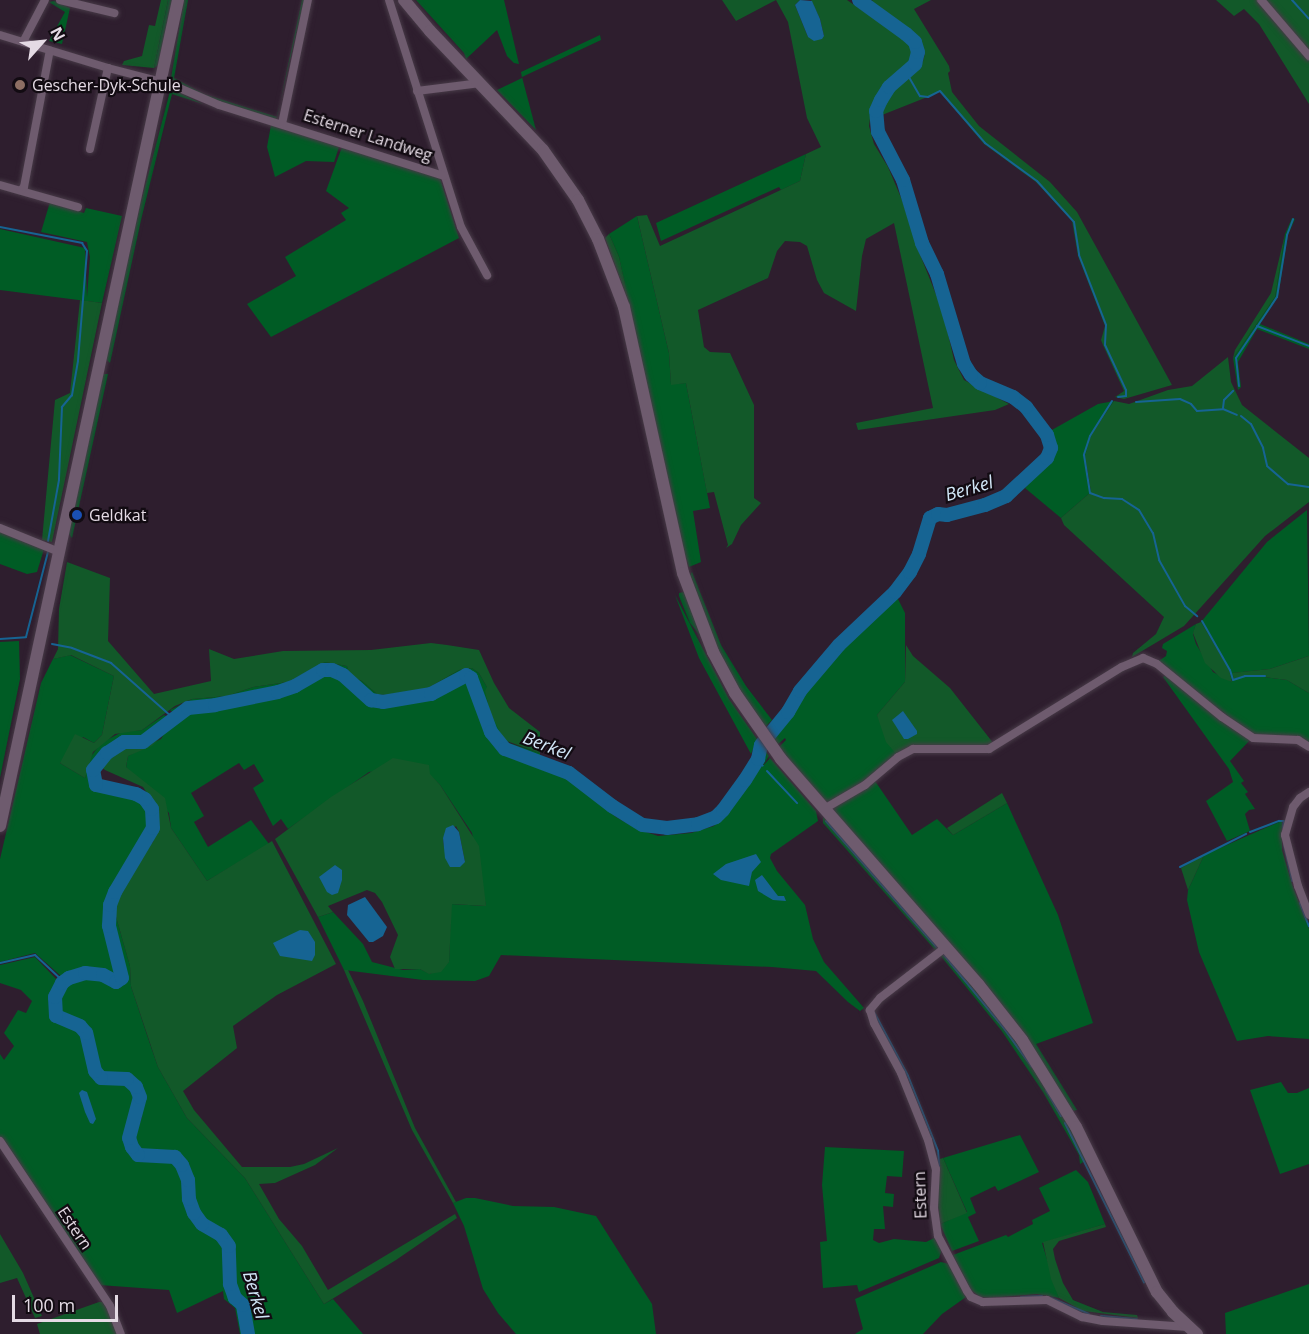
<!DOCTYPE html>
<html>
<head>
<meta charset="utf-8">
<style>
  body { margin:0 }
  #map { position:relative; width:1309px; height:1334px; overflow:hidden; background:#2e1e2e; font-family:"Open Sans",sans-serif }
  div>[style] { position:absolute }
  .green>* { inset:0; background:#005c25 }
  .forest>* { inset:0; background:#125929 }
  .water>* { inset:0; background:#166493 }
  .stream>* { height:2px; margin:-1px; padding:0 1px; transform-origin:1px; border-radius:1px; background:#166493 }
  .river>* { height:14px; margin:-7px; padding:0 7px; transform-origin:7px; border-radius:7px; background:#166493 }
  .roads { filter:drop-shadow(0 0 2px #473a47) drop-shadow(0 0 2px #473a47) }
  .street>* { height:8px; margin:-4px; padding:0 4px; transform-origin:4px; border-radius:4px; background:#6e5b6e }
  .secondary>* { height:12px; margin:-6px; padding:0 6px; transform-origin:6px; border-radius:6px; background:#6e5b6e }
  .dots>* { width:16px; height:16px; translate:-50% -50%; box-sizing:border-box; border:3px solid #120b12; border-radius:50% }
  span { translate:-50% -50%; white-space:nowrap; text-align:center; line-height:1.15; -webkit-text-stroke:4.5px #120b12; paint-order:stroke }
  .poi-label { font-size:16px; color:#e4dae4 }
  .left { translate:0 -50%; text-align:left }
  .street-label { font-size:16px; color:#e4dae4 }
  .water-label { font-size:18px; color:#d2e7f8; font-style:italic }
  .north { position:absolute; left:12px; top:12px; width:60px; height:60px; -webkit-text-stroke:4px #120b12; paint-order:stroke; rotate:63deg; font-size:16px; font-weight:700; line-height:24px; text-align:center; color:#e4dae4 }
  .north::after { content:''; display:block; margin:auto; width:21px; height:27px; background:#e4dae4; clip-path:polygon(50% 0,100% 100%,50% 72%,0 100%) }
  .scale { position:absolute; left:12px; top:1295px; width:106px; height:27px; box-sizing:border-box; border:3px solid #e4dae4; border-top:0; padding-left:8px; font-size:18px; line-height:21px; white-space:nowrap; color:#e4dae4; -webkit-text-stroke:4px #120b12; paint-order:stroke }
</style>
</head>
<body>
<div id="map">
  <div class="green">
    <i style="clip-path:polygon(168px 0,172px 0,158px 65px,154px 68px)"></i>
    <i style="clip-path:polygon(184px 0,188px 0,174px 78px,204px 94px,277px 117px,302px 0,304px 0,276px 120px,201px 96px,174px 82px,171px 78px)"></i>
    <i style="clip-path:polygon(416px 0,504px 0,519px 64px,514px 63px,507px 56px,497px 30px,466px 59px,464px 53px)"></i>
    <i style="clip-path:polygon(54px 1px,70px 8px,62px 44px,49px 41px,65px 12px,49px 2px)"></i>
    <i style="clip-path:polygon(600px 35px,601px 40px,522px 77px,536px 130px,497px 90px,522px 78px,521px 72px)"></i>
    <i style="clip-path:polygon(170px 91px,176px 91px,203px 104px,172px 94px,141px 220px,110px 363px,106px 359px,140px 206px)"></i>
    <i style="clip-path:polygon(271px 125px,339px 147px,334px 162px,306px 161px,275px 177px,267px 147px)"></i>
    <i style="clip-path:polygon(342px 147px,440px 178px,459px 238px,271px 337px,247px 304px,296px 276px,285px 257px,346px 220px,341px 213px,349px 208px,326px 191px)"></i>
    <i style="clip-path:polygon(806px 154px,800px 181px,781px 190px,779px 187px,661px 241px,656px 223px)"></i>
    <i style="clip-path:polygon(50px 202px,84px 213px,86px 208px,122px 216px,102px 303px,0 290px,0 229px,85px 248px,87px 297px,90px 257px,87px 242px,41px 232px)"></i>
    <i style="clip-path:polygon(637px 216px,669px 353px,671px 384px,686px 383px,710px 508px,693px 511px,701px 562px,689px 567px,679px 537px,619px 257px,609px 234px)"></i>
    <i style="clip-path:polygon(1292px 218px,1295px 219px,1288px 235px,1278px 297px,1260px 324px,1309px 344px,1309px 349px,1257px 329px,1238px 362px,1241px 387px,1238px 390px,1233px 358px,1275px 297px,1285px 234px)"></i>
    <i style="clip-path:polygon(103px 374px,108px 374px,72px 538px,69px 534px)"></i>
    <i style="clip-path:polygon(1114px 401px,1091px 435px,1086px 468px,1091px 492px,1061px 518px,1025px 488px,1054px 455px,1055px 446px,1050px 431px,1098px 404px)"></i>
    <i style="clip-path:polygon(1307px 510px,1309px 656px,1270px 669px,1233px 673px,1234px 679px,1246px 675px,1265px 675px,1265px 677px,1287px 680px,1309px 693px,1309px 745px,1254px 736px,1157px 662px,1166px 656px,1167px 651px,1162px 648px,1163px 644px,1196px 624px,1193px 634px,1196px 644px,1213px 672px,1232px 682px,1229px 669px,1201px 622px,1267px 542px)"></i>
    <i style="clip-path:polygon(0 532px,44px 549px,37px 572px,27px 574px,0 564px)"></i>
    <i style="clip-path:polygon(692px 572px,721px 645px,746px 686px,772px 720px,764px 728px,720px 658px,688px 578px)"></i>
    <i style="clip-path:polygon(684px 592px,685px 594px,703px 639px,690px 623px,679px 596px,679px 593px)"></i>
    <i style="clip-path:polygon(675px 595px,729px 699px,757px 739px,751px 754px,699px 658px)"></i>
    <i style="clip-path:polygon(896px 595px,905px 613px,905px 682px,877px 715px,897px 755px,856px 788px,829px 802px,823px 801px,779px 747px,786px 740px,785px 738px,777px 745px,772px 739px,798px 707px,805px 691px,846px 643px,871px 624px)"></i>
    <i style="clip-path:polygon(19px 641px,20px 679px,0 778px,0 642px)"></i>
    <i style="clip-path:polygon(70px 655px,114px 676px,102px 735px,94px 743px,83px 737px,60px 763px,85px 778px,89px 759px,101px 743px,122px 732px,142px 730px,164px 715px,168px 717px,160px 726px,143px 738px,124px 738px,113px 743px,92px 763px,89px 770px,90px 781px,94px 789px,111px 790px,137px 798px,143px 802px,151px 817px,107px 905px,106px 927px,117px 975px,106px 970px,80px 970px,63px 978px,35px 953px,0 962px,0 859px,41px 683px,53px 659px)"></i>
    <i style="clip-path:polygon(325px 662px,347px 666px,350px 676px,362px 681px,377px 694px,386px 695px,428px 688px,459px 670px,472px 668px,479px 673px,487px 687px,487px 700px,504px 737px,509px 743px,540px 753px,540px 758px,507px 746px,499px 740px,488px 718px,474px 677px,466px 673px,424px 693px,385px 700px,370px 696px,340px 670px,324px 667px,293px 684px,278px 689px,214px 703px,195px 703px,187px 705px,175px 714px,170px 710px,192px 699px,227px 696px,253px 687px,288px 682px)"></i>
    <i style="clip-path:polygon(325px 672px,338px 675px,367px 700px,384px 705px,426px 698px,466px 679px,469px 680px,489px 734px,503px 751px,560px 773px,616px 817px,637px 829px,658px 836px,691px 833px,714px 826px,749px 782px,761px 763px,764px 749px,769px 756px,762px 767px,770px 758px,816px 811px,818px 821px,771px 854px,770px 858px,777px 871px,805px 905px,813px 939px,824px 962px,864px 1008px,860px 1011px,848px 1002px,816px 971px,772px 967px,501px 955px,489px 976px,475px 981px,423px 980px,344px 970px,318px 917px,333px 912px,363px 944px,372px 962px,403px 970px,420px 969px,430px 974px,449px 962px,451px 904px,486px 906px,472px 833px,440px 785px,429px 774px,429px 765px,369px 772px,288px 829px,281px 819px,273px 826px,253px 788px,264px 781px,254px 764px,244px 770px,239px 763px,191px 793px,204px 816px,194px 822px,208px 847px,251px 820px,269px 844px,207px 881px,171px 828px,169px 813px,126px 767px,128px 756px,161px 739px,170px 724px,189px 710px,215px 708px,278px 695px,295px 690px)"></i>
    <i style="clip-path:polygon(1167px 674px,1251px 739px,1230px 761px,1244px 781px,1241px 783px,1248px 792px,1245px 794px,1255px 809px,1249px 810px,1245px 814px,1250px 831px,1227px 841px,1206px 801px,1233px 782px,1229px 769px,1163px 677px)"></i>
    <i style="clip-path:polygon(875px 781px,912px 835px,937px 819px,953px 835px,1007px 803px,1058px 915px,1093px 1023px,1036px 1044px,1077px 1110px,1073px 1111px,1056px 1085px,832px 812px,834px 806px)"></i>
    <i style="clip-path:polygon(826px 816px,940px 946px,937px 952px,823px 823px,823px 818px)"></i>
    <i style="clip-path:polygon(1279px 822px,1282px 822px,1282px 850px,1292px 884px,1309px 929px,1309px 1039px,1268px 1036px,1237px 1041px,1199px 952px,1187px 900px,1188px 890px,1204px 855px)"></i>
    <i style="clip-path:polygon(113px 906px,130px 966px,131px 986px,148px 1038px,158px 1067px,187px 1118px,245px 1178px,324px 1304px,333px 1299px,363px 1334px,251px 1334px,247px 1305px,234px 1284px,236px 1264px,233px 1244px,225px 1233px,199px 1215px,185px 1165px,174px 1154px,137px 1151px,134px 1139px,142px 1117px,142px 1088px,130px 1076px,101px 1073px,88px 1029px,62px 1012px,58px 1004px,60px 994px,68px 983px,78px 978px,98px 978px,116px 988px,126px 983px,126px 971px,113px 928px)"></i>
    <i style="clip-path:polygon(946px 952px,1036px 1067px,1088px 1159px,1080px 1164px,1079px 1155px,1043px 1092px,1001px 1030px,940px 955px)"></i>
    <i style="clip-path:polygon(35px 957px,58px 981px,51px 998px,50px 1013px,80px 1030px,95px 1076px,97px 1079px,123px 1084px,135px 1094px,135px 1111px,125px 1135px,134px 1157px,139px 1160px,164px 1159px,176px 1162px,184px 1179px,194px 1219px,226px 1246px,228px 1287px,239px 1307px,244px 1334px,240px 1334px,235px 1308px,224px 1299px,223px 1291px,177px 1313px,169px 1290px,99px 1285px,0 1138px,0 1054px,4px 1060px,14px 1046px,4px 1033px,18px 1010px,26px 1013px,32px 1001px,21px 990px,0 983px,0 965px)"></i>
    <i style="clip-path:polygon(1281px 1082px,1288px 1093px,1297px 1093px,1309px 1088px,1309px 1164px,1280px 1174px,1250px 1090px)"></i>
    <i style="clip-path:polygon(1020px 1135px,1039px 1172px,998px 1191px,995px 1186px,970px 1198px,976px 1213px,968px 1217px,979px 1241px,952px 1251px,940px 1224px,967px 1212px,943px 1158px)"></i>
    <i style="clip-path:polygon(825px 1147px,904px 1151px,902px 1177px,887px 1176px,885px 1193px,894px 1194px,893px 1207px,883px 1206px,885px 1229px,874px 1229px,873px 1240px,879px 1243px,894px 1239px,926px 1242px,936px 1237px,942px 1249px,939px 1258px,859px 1292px,857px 1285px,823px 1288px,820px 1242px,827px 1241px,822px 1185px)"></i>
    <i style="clip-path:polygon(1076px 1170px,1088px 1182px,1105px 1224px,1042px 1243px,1059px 1298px,1037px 1294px,990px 1298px,980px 1297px,971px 1290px,953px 1255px,1006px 1235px,1008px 1237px,1033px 1224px,1032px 1220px,1050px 1211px,1039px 1188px)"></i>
    <i style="clip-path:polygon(466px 1198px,475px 1198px,513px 1206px,554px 1207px,596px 1216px,652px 1304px,656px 1334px,516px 1334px,498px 1313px,483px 1289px,464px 1226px,453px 1203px)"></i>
    <i style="clip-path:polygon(941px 1262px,949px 1264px,966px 1297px,942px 1314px,923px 1334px,855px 1334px,863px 1329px,855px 1299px)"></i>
    <i style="clip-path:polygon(1309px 1284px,1309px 1334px,1226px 1334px,1225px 1313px)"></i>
  </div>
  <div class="forest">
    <i style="clip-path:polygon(161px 0,168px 0,154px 68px,122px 65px,124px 61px,142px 56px,149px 25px,155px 26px)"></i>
    <i style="clip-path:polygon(722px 0,800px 0,795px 5px,808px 37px,824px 36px,820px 19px,811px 0,847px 0,908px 42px,913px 52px,912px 60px,885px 83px,872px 104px,869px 126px,874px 144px,888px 167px,902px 200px,917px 247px,943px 312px,954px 360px,964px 380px,1009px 404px,995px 410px,858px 430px,856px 423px,933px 408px,894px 223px,866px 239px,862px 256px,856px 311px,824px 293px,817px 280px,807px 246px,800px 242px,785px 241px,777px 251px,768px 278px,698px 310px,704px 347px,710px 352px,730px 353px,754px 405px,754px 498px,761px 503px,741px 525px,732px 544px,726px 548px,728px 545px,714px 492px,707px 493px,686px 383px,671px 385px,669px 353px,637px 216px,647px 215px,660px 246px,800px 181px,806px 154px,821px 147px,807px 118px,788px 22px,776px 0,736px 21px)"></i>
    <i style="clip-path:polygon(873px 0,931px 0,914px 9px,949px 66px,950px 71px,948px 73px,952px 92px,979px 126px,1050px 182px,1077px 212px,1172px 385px,1124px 399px,1115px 397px,1124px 391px,1103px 345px,1101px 340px,1105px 326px,1078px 256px,1072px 221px,1036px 182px,984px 144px,940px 92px,882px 115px,888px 96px,909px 78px,923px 61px,925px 53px,914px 35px,900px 26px,871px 1px)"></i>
    <i style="clip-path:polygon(1216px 0,1258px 0,1309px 59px,1309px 104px,1259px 24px,1244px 9px,1234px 16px)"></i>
    <i style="clip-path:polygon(1263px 0,1309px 0,1309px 53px)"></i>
    <i style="clip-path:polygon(609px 234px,619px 257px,630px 306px,605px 238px)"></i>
    <i style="clip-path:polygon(1285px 234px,1275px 297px,1233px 358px,1235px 350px,1271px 293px)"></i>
    <i style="clip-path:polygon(80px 300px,102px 303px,52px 542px,42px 540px,55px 400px,70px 393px)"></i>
    <i style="clip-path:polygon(1228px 357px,1231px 382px,1242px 405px,1309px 458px,1309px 502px,1265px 536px,1184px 626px,1132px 657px,1133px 653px,1156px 634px,1164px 617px,1064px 525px,1061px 518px,1091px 492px,1085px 456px,1091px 435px,1114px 401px,1129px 404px,1168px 390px,1192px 386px)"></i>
    <i style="clip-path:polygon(67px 562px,110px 578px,108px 641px,154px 694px,211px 681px,209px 649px,234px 659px,283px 651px,371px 650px,431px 643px,447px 645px,479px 650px,494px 683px,509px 708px,540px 732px,540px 753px,504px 740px,490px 712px,485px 691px,487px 687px,479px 673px,472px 668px,459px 670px,428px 688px,386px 695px,377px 694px,362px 681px,350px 676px,347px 666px,325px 662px,288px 682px,253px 687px,227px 696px,192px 699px,175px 706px,142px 730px,115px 734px,93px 752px,85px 778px,60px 763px,75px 734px,94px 743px,102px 735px,114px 676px,71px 655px,53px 659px,58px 649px,59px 609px)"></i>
    <i style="clip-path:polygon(1201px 622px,1229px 669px,1232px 682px,1221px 678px,1205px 663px,1193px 633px,1196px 624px)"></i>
    <i style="clip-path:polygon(906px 645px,913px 656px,950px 688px,994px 744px,989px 747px,952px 747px,897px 755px,886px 742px,877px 715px,905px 682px)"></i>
    <i style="clip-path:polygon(1309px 656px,1309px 693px,1287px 680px,1265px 677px,1265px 675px,1246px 675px,1234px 679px,1232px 673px,1270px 669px)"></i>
    <i style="clip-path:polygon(164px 734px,152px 746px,128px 756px,126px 767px,165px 798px,171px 828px,207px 881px,272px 841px,336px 964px,277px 995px,233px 1026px,237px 1048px,183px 1091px,194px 1110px,242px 1167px,290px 1167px,304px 1164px,338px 1148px,315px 1165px,275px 1183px,259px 1184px,279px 1219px,302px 1246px,328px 1290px,455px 1214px,457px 1218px,396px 1260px,324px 1304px,245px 1178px,187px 1118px,158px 1067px,131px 986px,130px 966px,113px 906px,134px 862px,153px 842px,158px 820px,156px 807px,143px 787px,105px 770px,98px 764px,97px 758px,101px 752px,127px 745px,142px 745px)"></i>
    <i style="clip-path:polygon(evenodd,393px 758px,429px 765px,430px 774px,440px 785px,479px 846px,486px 906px,452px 904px,449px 962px,441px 972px,429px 974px,420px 969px,395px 969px,390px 957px,398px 935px,382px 902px,375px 893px,367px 890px,328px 906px,333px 912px,318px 917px,275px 839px,331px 797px,393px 758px,456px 826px,459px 832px,465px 862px,444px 847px,443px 838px,456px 826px)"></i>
    <i style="clip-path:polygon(1002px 793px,1007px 803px,953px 835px,947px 828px)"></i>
    <i style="clip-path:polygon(1204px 855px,1188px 890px,1181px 868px)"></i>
    <i style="clip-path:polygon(344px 970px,348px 970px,363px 1001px,415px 1128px,456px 1202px,453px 1203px,412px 1130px)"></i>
    <i style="clip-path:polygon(943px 1158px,967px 1213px,940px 1224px,939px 1209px,937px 1208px,940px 1159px)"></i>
    <i style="clip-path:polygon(1105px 1224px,1106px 1227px,1059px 1241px,1053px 1249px,1055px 1259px,1063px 1283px,1073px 1300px,1103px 1312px,1137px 1315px,1138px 1318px,1083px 1311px,1059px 1298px,1051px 1279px,1043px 1242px)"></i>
    <i style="clip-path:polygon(0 1234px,23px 1273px,42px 1316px,35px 1318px,17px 1278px,0 1283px)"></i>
    <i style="clip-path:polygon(99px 1302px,105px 1302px,119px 1334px,40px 1334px,37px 1324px)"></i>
  </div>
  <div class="water">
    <i style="clip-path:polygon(800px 0,812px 1px,820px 19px,824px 36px,822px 39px,814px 41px,808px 37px,795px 5px)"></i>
    <i style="clip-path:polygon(903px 711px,917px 731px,917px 734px,908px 739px,904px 739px,892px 720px)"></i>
    <i style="clip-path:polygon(453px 825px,459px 832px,465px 862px,460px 867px,450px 867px,445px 858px,443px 838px,446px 828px)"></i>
    <i style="clip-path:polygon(756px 854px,761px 862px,752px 872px,749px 886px,721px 880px,713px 874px,726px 864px)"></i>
    <i style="clip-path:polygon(335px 865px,342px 870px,342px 880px,338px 893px,332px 895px,327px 892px,319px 877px)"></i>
    <i style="clip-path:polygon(762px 875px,778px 896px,784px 896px,786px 901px,773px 900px,758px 891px,755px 880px)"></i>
    <i style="clip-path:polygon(365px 897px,387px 927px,383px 936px,373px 942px,369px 942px,347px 915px,348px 905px)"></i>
    <i style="clip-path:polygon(300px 930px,308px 931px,315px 942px,315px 955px,312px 961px,280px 956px,273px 943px)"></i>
    <i style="clip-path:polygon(82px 1090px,87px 1092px,96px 1119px,93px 1124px,90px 1123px,85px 1112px,79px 1093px)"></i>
  </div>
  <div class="stream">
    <i style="left:1292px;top:0;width:25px;rotate:48deg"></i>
    <i style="left:906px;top:72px;width:28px;rotate:60deg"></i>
    <i style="left:920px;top:96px;width:8px;rotate:7deg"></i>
    <i style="left:928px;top:97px;width:13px;rotate:-27deg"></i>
    <i style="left:940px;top:91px;width:69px;rotate:49.1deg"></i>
    <i style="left:985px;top:143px;width:64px;rotate:36.2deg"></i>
    <i style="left:1037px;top:181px;width:55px;rotate:47.9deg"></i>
    <i style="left:1074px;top:222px;width:33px;rotate:81deg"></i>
    <i style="left:1079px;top:255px;width:75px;rotate:68.9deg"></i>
    <i style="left:1106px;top:325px;width:20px;rotate:93deg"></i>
    <i style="left:1105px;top:345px;width:50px;rotate:65deg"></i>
    <i style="left:1126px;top:390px;width:6px;rotate:90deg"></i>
    <i style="left:1126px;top:396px;width:8px;rotate:173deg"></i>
    <i style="left:0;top:227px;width:84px;rotate:11deg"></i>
    <i style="left:82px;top:243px;width:9px;rotate:58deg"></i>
    <i style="left:87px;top:251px;width:110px;rotate:94.7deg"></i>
    <i style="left:78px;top:361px;width:35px;rotate:100deg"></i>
    <i style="left:72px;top:395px;width:16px;rotate:130deg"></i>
    <i style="left:62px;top:407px;width:73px;rotate:92.4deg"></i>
    <i style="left:59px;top:480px;width:62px;rotate:100.2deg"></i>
    <i style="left:1257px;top:326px;width:56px;rotate:21deg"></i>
    <i style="left:1239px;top:386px;width:28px;rotate:-96deg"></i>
    <i style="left:1236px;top:358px;width:73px;rotate:-56.1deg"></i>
    <i style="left:1277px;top:297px;width:63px;rotate:-80.8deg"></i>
    <i style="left:1287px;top:235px;width:17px;rotate:-69deg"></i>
    <i style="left:1112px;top:401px;width:41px;rotate:122.2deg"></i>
    <i style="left:1090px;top:436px;width:20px;rotate:108deg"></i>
    <i style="left:1084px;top:455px;width:38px;rotate:81deg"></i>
    <i style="left:1090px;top:493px;width:15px;rotate:20deg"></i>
    <i style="left:1104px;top:498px;width:18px;rotate:3deg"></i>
    <i style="left:1122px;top:499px;width:20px;rotate:33deg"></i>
    <i style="left:1139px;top:510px;width:27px;rotate:59deg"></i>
    <i style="left:1153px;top:533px;width:28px;rotate:77deg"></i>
    <i style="left:1159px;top:560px;width:53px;rotate:60.5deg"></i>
    <i style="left:1185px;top:606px;width:16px;rotate:40deg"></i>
    <i style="left:1136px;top:402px;width:44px;rotate:-3.9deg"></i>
    <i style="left:1180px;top:399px;width:12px;rotate:24deg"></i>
    <i style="left:1191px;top:404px;width:9px;rotate:49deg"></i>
    <i style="left:1197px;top:411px;width:26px;rotate:-4deg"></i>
    <i style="left:1223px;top:409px;width:15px;rotate:23deg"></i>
    <i style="left:1223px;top:408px;width:8px;rotate:-83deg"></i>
    <i style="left:1224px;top:400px;width:13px;rotate:-45deg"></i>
    <i style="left:1241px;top:416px;width:13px;rotate:39deg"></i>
    <i style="left:1251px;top:424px;width:27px;rotate:63deg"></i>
    <i style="left:1263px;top:448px;width:18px;rotate:77deg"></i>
    <i style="left:1267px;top:466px;width:28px;rotate:41deg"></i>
    <i style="left:1288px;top:484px;width:21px;rotate:8deg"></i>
    <i style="left:1202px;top:621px;width:56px;rotate:60.3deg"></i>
    <i style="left:1230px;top:670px;width:10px;rotate:73deg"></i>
    <i style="left:1233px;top:680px;width:13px;rotate:-18deg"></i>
    <i style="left:1245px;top:676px;width:20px"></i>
    <i style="left:0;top:639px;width:26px;rotate:-4deg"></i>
    <i style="left:26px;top:637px;width:88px;rotate:-75.5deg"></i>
    <i style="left:52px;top:644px;width:20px;rotate:11deg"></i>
    <i style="left:72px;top:648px;width:42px;rotate:21deg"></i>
    <i style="left:111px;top:663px;width:83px;rotate:41.6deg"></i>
    <i style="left:757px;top:760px;width:8px;rotate:45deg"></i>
    <i style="left:767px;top:771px;width:44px;rotate:46.8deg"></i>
    <i style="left:826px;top:821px;width:171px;rotate:48.8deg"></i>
    <i style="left:1250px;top:832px;width:31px;rotate:-21deg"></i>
    <i style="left:1279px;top:821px;width:5px"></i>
    <i style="left:1284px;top:821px;width:7px;rotate:98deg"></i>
    <i style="left:1284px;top:845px;width:37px;rotate:77deg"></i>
    <i style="left:1180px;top:867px;width:74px;rotate:-26.6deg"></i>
    <i style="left:1300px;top:903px;width:25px;rotate:69deg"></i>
    <i style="left:944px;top:955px;width:93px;rotate:50.7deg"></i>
    <i style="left:1003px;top:1027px;width:49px;rotate:54.1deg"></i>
    <i style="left:0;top:963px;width:36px;rotate:-13deg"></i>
    <i style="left:35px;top:955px;width:40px;rotate:43deg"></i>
    <i style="left:874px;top:1012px;width:72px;rotate:62deg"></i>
    <i style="left:908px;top:1076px;width:81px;rotate:68.2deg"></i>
    <i style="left:938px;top:1151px;width:15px;rotate:86deg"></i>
    <i style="left:1046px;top:1090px;width:30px;rotate:60deg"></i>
    <i style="left:1065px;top:1123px;width:178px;rotate:63.6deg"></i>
    <i style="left:1021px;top:1297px;width:21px;rotate:-3deg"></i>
    <i style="left:1051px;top:1298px;width:41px;rotate:22.8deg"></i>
    <i style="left:1101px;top:1316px;width:36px;rotate:5deg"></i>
  </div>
  <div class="river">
    <i style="left:248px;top:1334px;width:29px;rotate:-100deg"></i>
    <i style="left:243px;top:1305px;width:11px;rotate:-139deg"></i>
    <i style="left:235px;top:1298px;width:15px;rotate:-110deg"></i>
    <i style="left:230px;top:1284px;width:38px;rotate:-92deg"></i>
    <i style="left:229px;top:1246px;width:14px;rotate:-126deg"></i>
    <i style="left:221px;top:1235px;width:22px;rotate:-150deg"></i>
    <i style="left:202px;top:1224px;width:14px;rotate:-126deg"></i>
    <i style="left:194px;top:1213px;width:15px;rotate:-110deg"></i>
    <i style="left:189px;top:1199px;width:19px;rotate:-93deg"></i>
    <i style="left:188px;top:1180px;width:16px;rotate:-112deg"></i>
    <i style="left:182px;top:1165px;width:11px;rotate:-131deg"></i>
    <i style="left:175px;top:1157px;width:37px;rotate:-177deg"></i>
    <i style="left:138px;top:1155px;width:10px;rotate:-127deg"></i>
    <i style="left:132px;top:1147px;width:9px;rotate:-108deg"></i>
    <i style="left:129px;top:1138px;width:42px;rotate:-75deg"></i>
    <i style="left:140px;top:1097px;width:11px;rotate:-112deg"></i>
    <i style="left:136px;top:1087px;width:12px;rotate:-138deg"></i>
    <i style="left:127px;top:1079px;width:26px;rotate:-178deg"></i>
    <i style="left:101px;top:1078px;width:9px;rotate:-131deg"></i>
    <i style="left:95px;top:1071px;width:39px;rotate:-103deg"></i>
    <i style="left:86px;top:1033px;width:9px;rotate:-131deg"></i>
    <i style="left:80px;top:1026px;width:26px;rotate:-157deg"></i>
    <i style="left:56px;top:1016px;width:19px;rotate:-93deg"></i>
    <i style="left:55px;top:997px;width:16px;rotate:-63deg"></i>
    <i style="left:62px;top:983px;width:9px;rotate:-36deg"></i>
    <i style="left:69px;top:978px;width:17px;rotate:-17deg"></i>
    <i style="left:85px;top:973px;width:18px;rotate:6deg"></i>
    <i style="left:103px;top:975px;width:15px;rotate:28deg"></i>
    <i style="left:116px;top:982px;width:7px;rotate:-34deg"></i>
    <i style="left:122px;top:978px;width:54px;rotate:-104deg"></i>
    <i style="left:109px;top:926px;width:21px;rotate:-87deg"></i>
    <i style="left:110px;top:905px;width:14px;rotate:-69deg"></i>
    <i style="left:115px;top:892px;width:74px;rotate:-59.3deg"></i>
    <i style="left:153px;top:828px;width:19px;rotate:-93deg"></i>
    <i style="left:152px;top:809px;width:12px;rotate:-125deg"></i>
    <i style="left:145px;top:799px;width:10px;rotate:-151deg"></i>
    <i style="left:136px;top:794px;width:41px;rotate:-167.3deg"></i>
    <i style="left:96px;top:785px;width:15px;rotate:-101deg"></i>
    <i style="left:93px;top:770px;width:22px;rotate:-51deg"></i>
    <i style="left:107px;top:753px;width:20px;rotate:-33deg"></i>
    <i style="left:124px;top:742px;width:19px"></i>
    <i style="left:143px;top:742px;width:56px;rotate:-37.1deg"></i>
    <i style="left:188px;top:708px;width:27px;rotate:-6deg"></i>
    <i style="left:215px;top:705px;width:64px;rotate:-11.7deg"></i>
    <i style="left:278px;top:692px;width:18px;rotate:-19deg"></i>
    <i style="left:295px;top:686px;width:32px;rotate:-30deg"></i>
    <i style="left:323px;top:670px;width:9px"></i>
    <i style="left:332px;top:670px;width:12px;rotate:24deg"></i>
    <i style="left:343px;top:675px;width:38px;rotate:42deg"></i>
    <i style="left:371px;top:700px;width:12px;rotate:9deg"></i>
    <i style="left:383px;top:702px;width:49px;rotate:-9.5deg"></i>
    <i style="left:431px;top:694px;width:40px;rotate:-28deg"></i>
    <i style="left:466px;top:675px;width:6px;rotate:31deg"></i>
    <i style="left:471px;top:678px;width:58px;rotate:69.7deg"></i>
    <i style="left:491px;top:732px;width:22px;rotate:51deg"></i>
    <i style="left:505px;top:749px;width:68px;rotate:20.6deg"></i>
    <i style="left:569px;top:773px;width:54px;rotate:37.5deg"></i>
    <i style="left:612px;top:806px;width:36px;rotate:32deg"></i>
    <i style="left:643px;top:825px;width:24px;rotate:7deg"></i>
    <i style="left:667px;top:828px;width:31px;rotate:-7deg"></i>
    <i style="left:698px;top:824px;width:19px;rotate:-21deg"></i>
    <i style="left:716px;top:817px;width:10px;rotate:-45deg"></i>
    <i style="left:723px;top:810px;width:37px;rotate:-54deg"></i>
    <i style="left:745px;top:780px;width:25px;rotate:-58deg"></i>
    <i style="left:758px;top:759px;width:14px;rotate:-78deg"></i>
    <i style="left:761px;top:745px;width:43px;rotate:-50.7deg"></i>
    <i style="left:788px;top:712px;width:24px;rotate:-60deg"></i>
    <i style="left:800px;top:691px;width:60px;rotate:-49.7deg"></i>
    <i style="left:839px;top:645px;width:77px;rotate:-43.4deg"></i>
    <i style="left:895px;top:592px;width:25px;rotate:-53deg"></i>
    <i style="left:910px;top:572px;width:20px;rotate:-63deg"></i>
    <i style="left:919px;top:554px;width:38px;rotate:-73deg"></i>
    <i style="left:930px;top:518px;width:9px;rotate:-27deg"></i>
    <i style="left:938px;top:514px;width:9px;rotate:6deg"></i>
    <i style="left:947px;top:515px;width:39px;rotate:-15deg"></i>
    <i style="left:985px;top:505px;width:23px;rotate:-23deg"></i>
    <i style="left:1006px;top:496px;width:56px;rotate:-42.8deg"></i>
    <i style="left:1047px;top:458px;width:11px;rotate:-68deg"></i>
    <i style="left:1051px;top:448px;width:14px;rotate:-107deg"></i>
    <i style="left:1047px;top:435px;width:35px;rotate:-127deg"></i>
    <i style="left:1026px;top:407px;width:16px;rotate:-142deg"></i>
    <i style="left:1013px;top:397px;width:36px;rotate:-157deg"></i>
    <i style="left:980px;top:383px;width:12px;rotate:-138deg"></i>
    <i style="left:971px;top:375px;width:13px;rotate:-122deg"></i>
    <i style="left:964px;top:364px;width:94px;rotate:-106.7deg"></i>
    <i style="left:937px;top:274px;width:34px;rotate:-116deg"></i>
    <i style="left:922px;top:243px;width:66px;rotate:-106.8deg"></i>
    <i style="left:903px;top:180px;width:54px;rotate:-117.5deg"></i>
    <i style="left:878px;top:132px;width:21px;rotate:-95deg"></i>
    <i style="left:876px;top:111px;width:12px;rotate:-66deg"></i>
    <i style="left:881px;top:100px;width:15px;rotate:-58deg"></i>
    <i style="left:889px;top:87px;width:35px;rotate:-41deg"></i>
    <i style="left:915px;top:64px;width:12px;rotate:-76deg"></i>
    <i style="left:918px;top:52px;width:10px;rotate:-107deg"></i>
    <i style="left:915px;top:42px;width:12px;rotate:-138deg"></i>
    <i style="left:906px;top:34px;width:58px;rotate:-144.1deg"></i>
  </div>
  <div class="roads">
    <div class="street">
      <i style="left:60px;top:0;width:56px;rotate:13.5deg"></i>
      <i style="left:389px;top:0;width:238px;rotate:72.4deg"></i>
      <i style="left:461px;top:227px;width:55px;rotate:61.6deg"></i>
      <i style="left:1261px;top:0;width:74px;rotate:49.4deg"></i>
      <i style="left:0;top:35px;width:113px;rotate:17deg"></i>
      <i style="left:108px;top:68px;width:64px;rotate:14.5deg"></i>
      <i style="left:170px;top:84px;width:53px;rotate:23.2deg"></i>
      <i style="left:219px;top:105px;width:236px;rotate:17.5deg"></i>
      <i style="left:23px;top:42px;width:47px;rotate:-62.4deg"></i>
      <i style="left:417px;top:91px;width:64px;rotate:-7.1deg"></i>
      <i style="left:282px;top:124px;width:127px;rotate:-78.2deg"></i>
      <i style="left:90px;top:149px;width:83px;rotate:-77.5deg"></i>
      <i style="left:0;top:185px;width:81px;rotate:15.8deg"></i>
      <i style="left:21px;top:190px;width:4px;rotate:-45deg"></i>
      <i style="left:24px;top:187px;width:139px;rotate:-79.3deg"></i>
      <i style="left:0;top:528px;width:64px;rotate:22.1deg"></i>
      <i style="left:1309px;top:792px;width:11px;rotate:146deg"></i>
      <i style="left:1300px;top:798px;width:11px;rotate:128deg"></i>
      <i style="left:1293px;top:807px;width:29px;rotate:106deg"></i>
      <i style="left:1285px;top:835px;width:53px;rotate:75.7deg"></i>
      <i style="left:1298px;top:886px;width:31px;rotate:69deg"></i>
      <i style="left:824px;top:809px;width:48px;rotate:-30.3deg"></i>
      <i style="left:865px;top:785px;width:43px;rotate:-40.3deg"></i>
      <i style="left:898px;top:757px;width:17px;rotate:-28deg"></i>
      <i style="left:913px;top:749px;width:76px"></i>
      <i style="left:989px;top:749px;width:156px;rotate:-31.7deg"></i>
      <i style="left:1122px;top:667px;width:23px;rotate:-23deg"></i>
      <i style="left:1143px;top:658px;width:15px;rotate:23deg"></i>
      <i style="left:1157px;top:664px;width:84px;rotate:39.2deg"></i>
      <i style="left:1222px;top:717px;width:37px;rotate:34deg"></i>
      <i style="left:1253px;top:738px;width:45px;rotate:2.5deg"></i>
      <i style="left:1298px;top:740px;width:13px;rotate:32deg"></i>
      <i style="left:946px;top:947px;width:83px;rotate:142.3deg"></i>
      <i style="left:880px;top:998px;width:16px;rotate:130deg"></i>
      <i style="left:870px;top:1010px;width:14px;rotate:73deg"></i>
      <i style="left:874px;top:1023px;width:57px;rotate:61.6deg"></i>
      <i style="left:901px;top:1073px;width:72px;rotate:68.1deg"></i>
      <i style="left:928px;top:1140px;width:30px;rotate:75deg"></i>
      <i style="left:936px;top:1169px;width:39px;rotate:93deg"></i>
      <i style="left:934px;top:1208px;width:28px;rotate:82deg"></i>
      <i style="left:938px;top:1236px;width:62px;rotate:62.2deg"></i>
      <i style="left:967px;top:1291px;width:7px;rotate:56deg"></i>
      <i style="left:971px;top:1297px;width:13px;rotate:23deg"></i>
      <i style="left:983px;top:1302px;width:64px;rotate:-1.8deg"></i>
      <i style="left:1047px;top:1300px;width:39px;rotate:26deg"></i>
      <i style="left:1082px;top:1317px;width:21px;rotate:11deg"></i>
      <i style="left:1103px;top:1321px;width:85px;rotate:4deg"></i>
      <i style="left:0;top:1141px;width:198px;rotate:56.3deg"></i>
      <i style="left:110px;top:1306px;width:30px;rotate:69deg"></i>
    </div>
    <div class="secondary">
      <i style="left:404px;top:0;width:40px;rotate:50deg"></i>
      <i style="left:430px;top:31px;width:164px;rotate:46.5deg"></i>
      <i style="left:543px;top:150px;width:61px;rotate:55deg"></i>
      <i style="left:578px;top:200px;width:44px;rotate:62.9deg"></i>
      <i style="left:598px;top:239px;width:73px;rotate:69.1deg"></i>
      <i style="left:624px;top:307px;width:272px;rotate:77.5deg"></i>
      <i style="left:683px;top:573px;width:85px;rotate:69.2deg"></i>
      <i style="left:713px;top:652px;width:47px;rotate:61.8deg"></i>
      <i style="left:735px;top:693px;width:80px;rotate:55.1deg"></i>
      <i style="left:781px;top:759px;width:299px;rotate:48.8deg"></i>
      <i style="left:978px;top:984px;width:71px;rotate:51.8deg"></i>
      <i style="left:1022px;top:1040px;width:102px;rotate:58.2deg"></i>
      <i style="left:1076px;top:1127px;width:184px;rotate:63.9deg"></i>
      <i style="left:1157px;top:1292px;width:26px;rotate:51deg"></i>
      <i style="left:1173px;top:1312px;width:33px;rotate:43deg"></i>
      <i style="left:0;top:826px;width:845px;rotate:-77.84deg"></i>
    </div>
  </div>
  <div class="dots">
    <i style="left:20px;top:85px;background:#8d6e63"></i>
    <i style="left:77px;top:515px;background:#1a4fb4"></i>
  </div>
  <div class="poi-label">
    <span class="left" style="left:32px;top:85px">Gescher-Dyk-Schule</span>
    <span class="left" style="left:89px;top:515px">Geldkat</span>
  </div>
  <div class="street-label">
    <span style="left:368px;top:135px;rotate:18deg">Esterner Landweg</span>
    <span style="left:920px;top:1195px;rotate:-92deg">Estern</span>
    <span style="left:75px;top:1228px;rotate:56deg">Estern</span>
  </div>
  <div class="water-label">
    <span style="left:969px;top:488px;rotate:-16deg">Berkel</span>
    <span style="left:547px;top:745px;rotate:21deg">Berkel</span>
    <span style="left:256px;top:1295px;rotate:74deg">Berkel</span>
  </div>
  <div class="north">N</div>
  <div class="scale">100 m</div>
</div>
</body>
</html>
